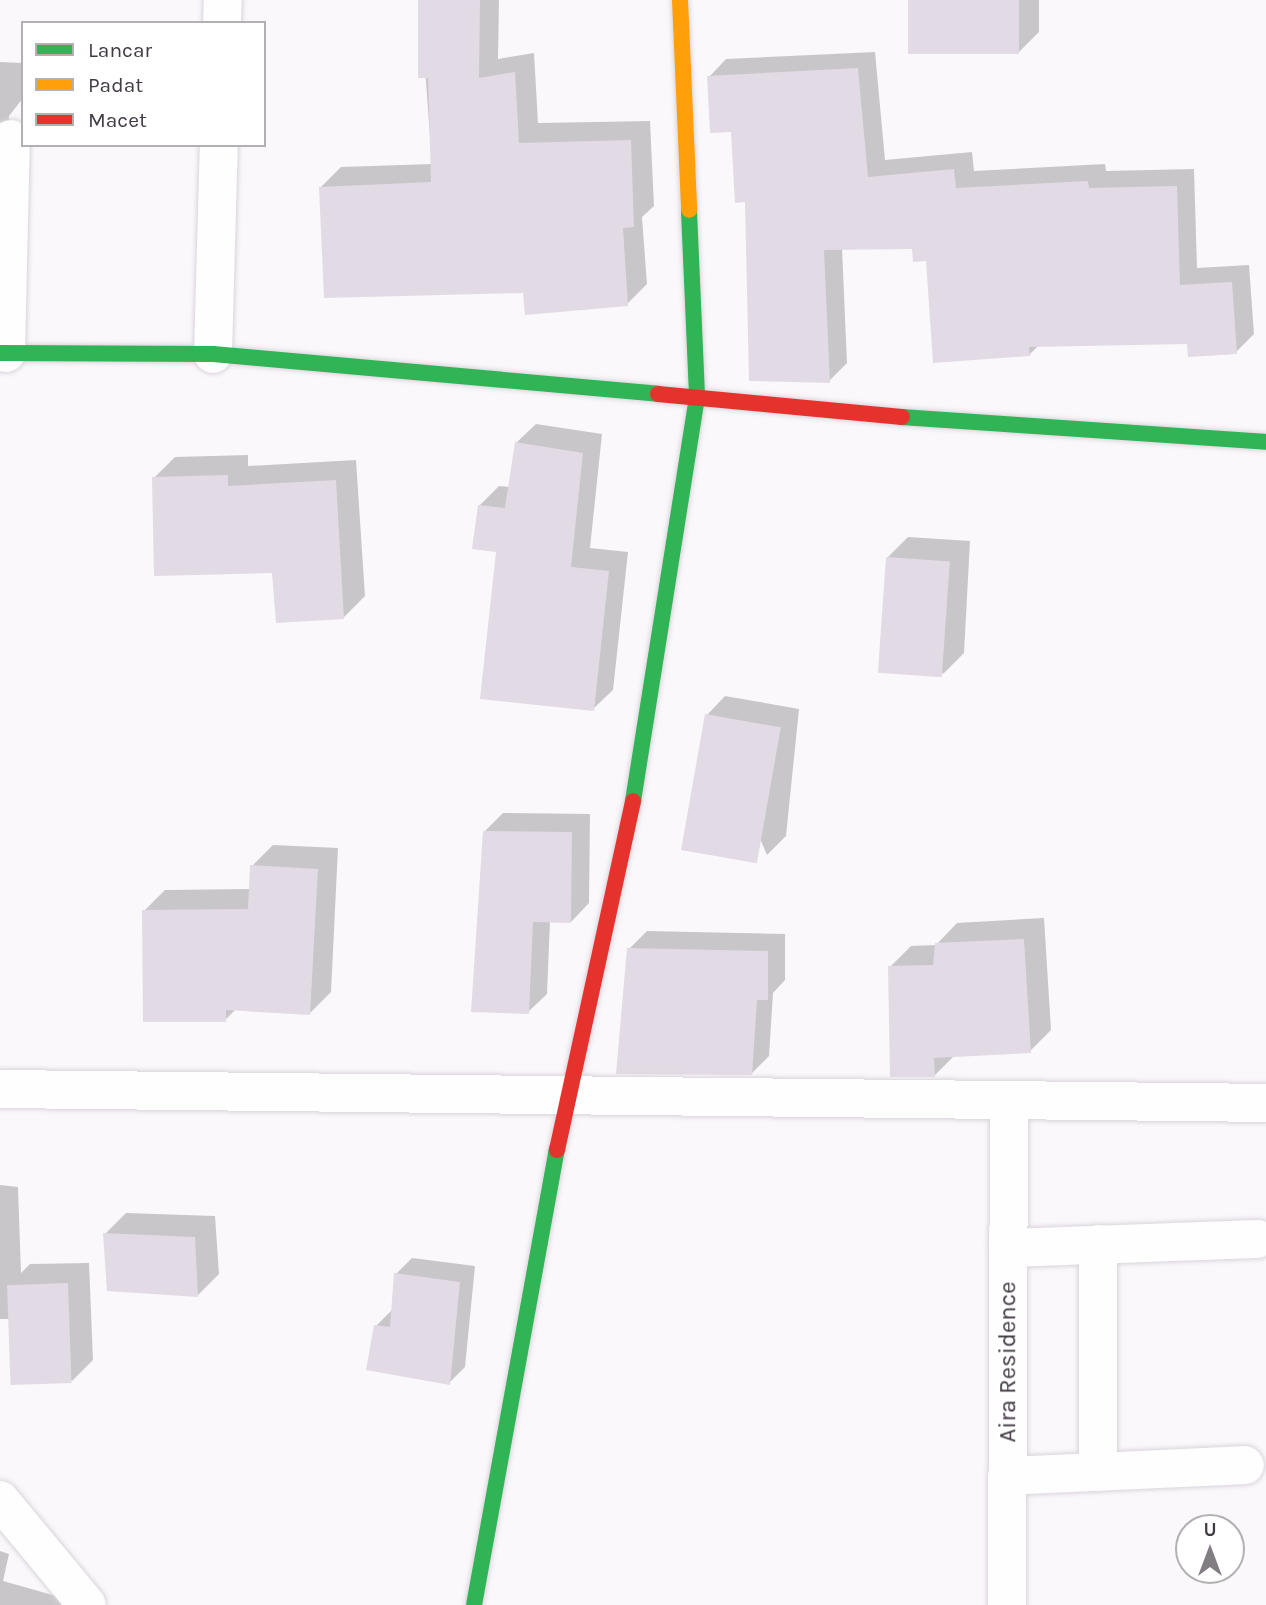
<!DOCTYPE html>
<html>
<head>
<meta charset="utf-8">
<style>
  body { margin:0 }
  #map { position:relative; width:1266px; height:1605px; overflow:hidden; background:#faf8fb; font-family:Karla,sans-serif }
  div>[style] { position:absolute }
  .shadow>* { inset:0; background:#0003 }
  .building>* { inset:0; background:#e2dae4; transform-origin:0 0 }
  .roads { filter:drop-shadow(0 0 2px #d9d4db) drop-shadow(0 0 2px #d9d4db) }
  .street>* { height:38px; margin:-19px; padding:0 19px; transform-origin:19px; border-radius:19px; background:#fefefe }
  .fast>* { height:16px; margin:-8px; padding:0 8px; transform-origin:8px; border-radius:8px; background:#30b455 }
  .slow>* { height:16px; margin:-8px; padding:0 8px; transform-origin:8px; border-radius:8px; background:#ff9f0a }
  .jam>* { height:16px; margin:-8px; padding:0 8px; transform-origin:8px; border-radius:8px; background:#e5322d }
  span { translate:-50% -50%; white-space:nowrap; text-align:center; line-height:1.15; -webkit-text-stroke:6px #fff; paint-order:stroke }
  .street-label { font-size:24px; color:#413943 }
  .legend { position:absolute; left:21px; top:21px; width:245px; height:126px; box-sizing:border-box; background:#fff; border:2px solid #b3b0b4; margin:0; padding:9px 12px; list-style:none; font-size:21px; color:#413943 }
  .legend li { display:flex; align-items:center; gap:14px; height:35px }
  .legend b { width:35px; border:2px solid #b3b0b4 }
  .north { position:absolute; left:1175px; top:1514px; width:70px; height:70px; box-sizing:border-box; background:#fff; border:2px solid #b3b0b4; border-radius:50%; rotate:0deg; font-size:19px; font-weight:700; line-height:28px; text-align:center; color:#413943 }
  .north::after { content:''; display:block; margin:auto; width:24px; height:32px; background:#827c83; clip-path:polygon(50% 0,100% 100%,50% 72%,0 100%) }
</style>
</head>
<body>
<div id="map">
  <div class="shadow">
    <i style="clip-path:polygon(420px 0,499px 0,498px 59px,534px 53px,538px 123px,650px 121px,654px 206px,642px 217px,647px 284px,627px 304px,525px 291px,321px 187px,341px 167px,432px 164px)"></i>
    <i style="clip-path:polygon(910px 0,1039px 0,1039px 32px,1018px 53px)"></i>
    <i style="clip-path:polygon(875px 52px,885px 160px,972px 152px,974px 171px,1105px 164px,1106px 171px,1194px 169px,1197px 268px,1249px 265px,1254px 334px,1236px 352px,1189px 342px,1039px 345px,1029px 355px,913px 248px,842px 248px,847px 363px,829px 381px,747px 200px,733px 130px,709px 77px,726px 59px)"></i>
    <i style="clip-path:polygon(0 62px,23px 63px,23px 98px,9px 116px,6px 258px,0 264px)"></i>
    <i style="clip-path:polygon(536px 424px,602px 434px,590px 548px,628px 552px,613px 690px,593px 709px,498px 550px,480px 505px,499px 486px,510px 487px,516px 443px)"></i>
    <i style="clip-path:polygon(248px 455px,248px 466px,356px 460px,365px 596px,344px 617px,154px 478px,175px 457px)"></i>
    <i style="clip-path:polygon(908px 537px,970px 541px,964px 653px,943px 674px,887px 558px)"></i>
    <i style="clip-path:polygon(725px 696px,799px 709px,786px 836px,767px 855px,707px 715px)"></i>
    <i style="clip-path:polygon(503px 813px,590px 814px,589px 903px,571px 922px,550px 921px,547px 994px,528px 1012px,484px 832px)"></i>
    <i style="clip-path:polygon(273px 845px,338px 848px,331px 992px,310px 1013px,236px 1009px,225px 1020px,144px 911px,165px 890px,251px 889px,252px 866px)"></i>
    <i style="clip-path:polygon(1044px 918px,1051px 1030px,1030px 1051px,955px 1055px,934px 1076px,890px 967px,911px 946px,936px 945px,957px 923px)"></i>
    <i style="clip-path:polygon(647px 931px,785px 934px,785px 980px,773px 993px,769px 1056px,751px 1074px,629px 949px)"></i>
    <i style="clip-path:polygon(0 1185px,18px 1187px,21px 1273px,30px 1264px,89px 1263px,93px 1360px,72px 1381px,8px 1319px,0 1319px)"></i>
    <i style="clip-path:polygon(126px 1213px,215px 1216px,219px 1274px,198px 1295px,105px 1234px)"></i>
    <i style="clip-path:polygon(412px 1258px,475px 1266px,465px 1367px,449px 1383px,376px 1326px,392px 1310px,396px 1274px)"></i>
    <i style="clip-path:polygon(0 1551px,9px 1554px,3px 1581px,88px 1605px,0 1605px)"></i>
  </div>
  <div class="building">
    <i style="clip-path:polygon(418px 0,480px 0,479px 78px,515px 72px,519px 143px,631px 140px,634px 227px,623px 228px,628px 306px,525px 315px,523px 293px,324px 298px,319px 187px,431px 182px,428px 78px,418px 78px)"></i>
    <i style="left:908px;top:0;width:111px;height:54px"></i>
    <i style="clip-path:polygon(858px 68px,868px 177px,954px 169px,956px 188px,1088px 181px,1089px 188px,1177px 186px,1180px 285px,1232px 282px,1237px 354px,1188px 357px,1187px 344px,1029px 347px,1030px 356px,933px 363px,926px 261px,913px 262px,912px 249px,824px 250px,830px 383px,749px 381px,745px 202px,735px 203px,731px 132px,710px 133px,707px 76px)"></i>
    <i style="clip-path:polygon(515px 442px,583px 453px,571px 567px,609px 571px,594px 711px,480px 699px,496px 552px,472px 549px,478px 505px,505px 508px)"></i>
    <i style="clip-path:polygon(228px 475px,228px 486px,336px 480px,344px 619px,276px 623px,272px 573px,154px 576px,152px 477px)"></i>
    <i style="left:886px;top:557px;width:64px;height:116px;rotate:4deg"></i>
    <i style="left:705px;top:714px;width:77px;height:138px;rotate:10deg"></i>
    <i style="clip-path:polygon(483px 831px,572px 832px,571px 923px,533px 922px,529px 1014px,471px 1012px)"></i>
    <i style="clip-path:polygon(250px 865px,318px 869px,310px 1015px,226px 1010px,226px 1022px,143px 1022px,142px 910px,248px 909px)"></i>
    <i style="clip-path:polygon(1024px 939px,1031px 1053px,934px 1058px,935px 1077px,890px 1077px,888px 966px,933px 965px,935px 943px)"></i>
    <i style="clip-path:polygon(627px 948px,768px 951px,768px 1000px,757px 1000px,752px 1075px,616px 1074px)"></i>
    <i style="clip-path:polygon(103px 1233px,195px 1237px,198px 1297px,107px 1291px)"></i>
    <i style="clip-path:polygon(394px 1273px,460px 1282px,450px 1385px,366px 1370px,374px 1325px,390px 1327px)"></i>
    <i style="left:68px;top:1283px;width:100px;height:61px;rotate:88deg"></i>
  </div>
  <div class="roads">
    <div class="street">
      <i style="left:222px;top:23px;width:23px;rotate:-88deg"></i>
      <i style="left:6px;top:353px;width:214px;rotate:-88.7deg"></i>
      <i style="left:213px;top:354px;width:209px;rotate:-88.4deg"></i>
      <i style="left:0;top:1089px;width:1266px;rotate:0.63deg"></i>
      <i style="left:1098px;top:1244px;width:228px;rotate:90deg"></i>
      <i style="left:1008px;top:1248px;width:250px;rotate:-2.1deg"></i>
      <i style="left:1007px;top:1476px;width:238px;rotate:-2.6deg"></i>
      <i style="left:0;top:1500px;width:136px;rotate:50.4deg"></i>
      <i style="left:1007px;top:1605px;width:502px;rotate:-89.77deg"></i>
    </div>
    <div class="fast">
      <i style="left:0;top:353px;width:213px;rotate:0.3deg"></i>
      <i style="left:213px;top:354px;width:447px;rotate:5.1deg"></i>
      <i style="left:902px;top:417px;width:365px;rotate:3.9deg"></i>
      <i style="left:633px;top:801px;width:411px;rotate:-81deg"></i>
      <i style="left:697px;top:395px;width:185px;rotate:-92.5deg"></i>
      <i style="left:474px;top:1605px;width:463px;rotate:-79.7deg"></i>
    </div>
    <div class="slow">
      <i style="left:680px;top:0;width:210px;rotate:87.5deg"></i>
    </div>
    <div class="jam">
      <i style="left:658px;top:394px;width:245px;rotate:5.4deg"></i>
      <i style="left:557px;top:1150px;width:357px;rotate:-77.7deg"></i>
    </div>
  </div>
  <div class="street-label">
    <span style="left:1008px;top:1362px;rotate:-90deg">Aira Residence</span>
  </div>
  <ul class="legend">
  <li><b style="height:9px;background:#30b455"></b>Lancar</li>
  <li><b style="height:9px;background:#ff9f0a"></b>Padat</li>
  <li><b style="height:9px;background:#e5322d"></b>Macet</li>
  </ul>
  <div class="north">U</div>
</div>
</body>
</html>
